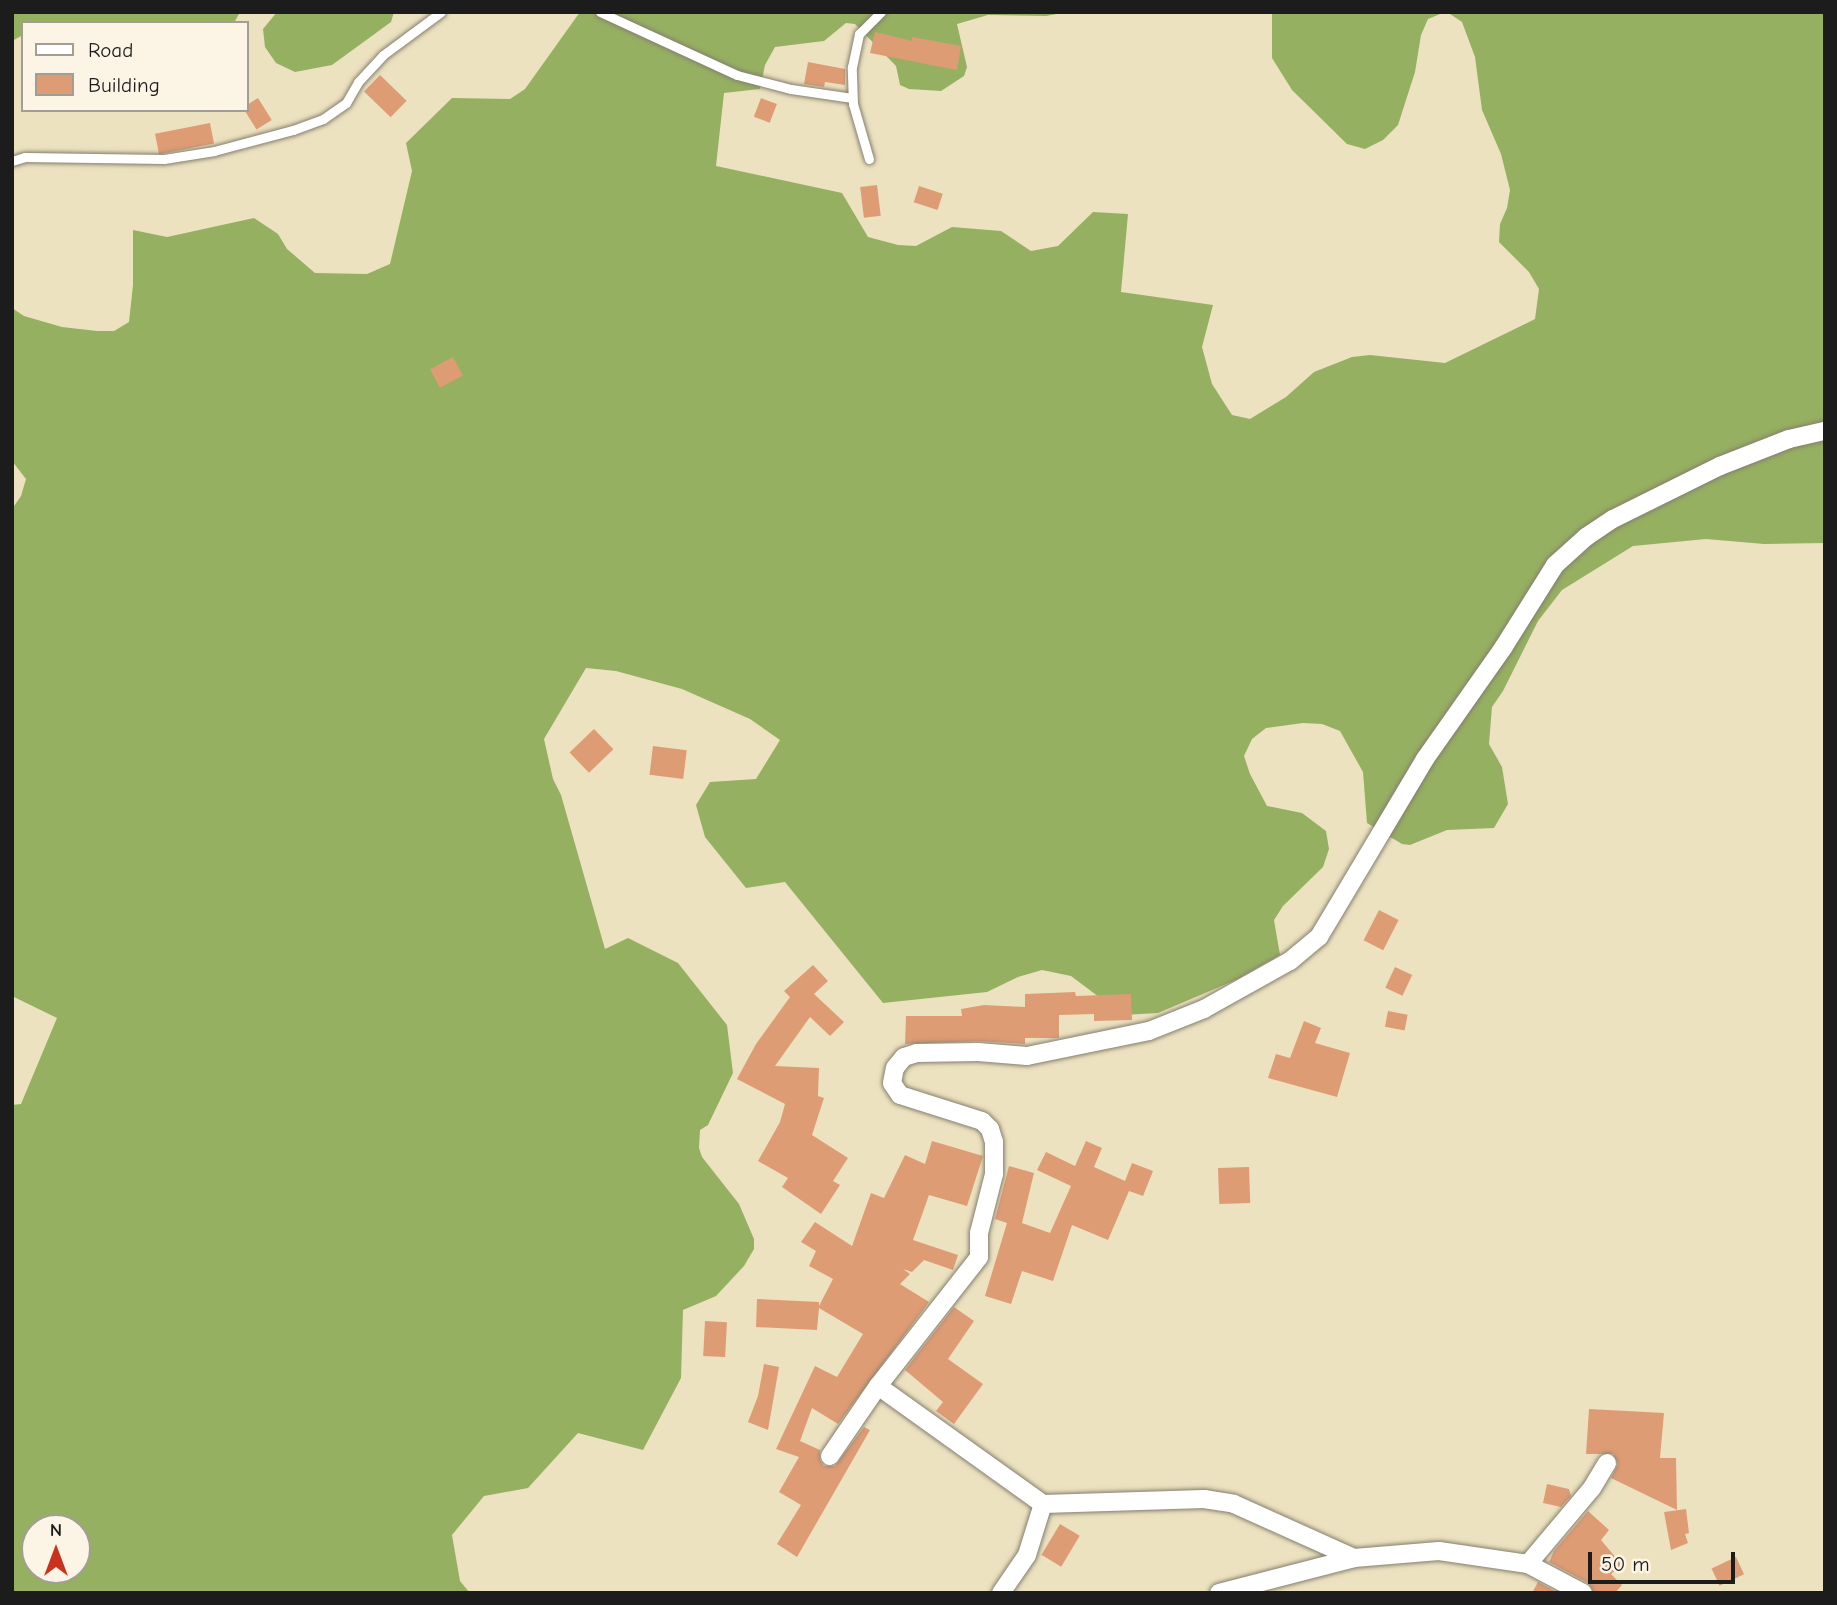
<!DOCTYPE html>
<html>
<head>
<meta charset="utf-8">
<style>
  body { margin:0 }
  #map { position:relative; width:1837px; height:1605px; overflow:hidden; background:#ece2c0; font-family:"Comic Neue",sans-serif }
  div>[style] { position:absolute }
  .forest>* { inset:0; background:#96b062 }
  .building>* { inset:0; background:#de9c75; transform-origin:0 0 }
  .roads { filter:drop-shadow(0 0 2px #847f6e) drop-shadow(0 0 2px #847f6e) }
  .service>* { height:9px; margin:-4.5px; padding:0 4.5px; transform-origin:4.5px; border-radius:4.5px; background:#fff }
  .minor>* { height:18px; margin:-9px; padding:0 9px; transform-origin:9px; border-radius:9px; background:#fff }
  span { translate:-50% -50%; white-space:nowrap; text-align:center; line-height:1.15; -webkit-text-stroke:5px #fcf5e5; paint-order:stroke }
  .frame { position:absolute; inset:0; border:14px solid #1c1c1c; pointer-events:none }
  .legend { position:absolute; left:21px; top:21px; width:228px; height:91px; box-sizing:border-box; background:#fcf5e5; border:2px solid #a29e95; margin:0; padding:9px 12px; list-style:none; font-size:21px; color:#1c1c1c }
  .legend li { display:flex; align-items:center; gap:14px; height:35px }
  .legend b { width:35px; border:2px solid #a29e95 }
  .north { position:absolute; left:21px; top:1514px; width:70px; height:70px; box-sizing:border-box; background:#fcf5e5; border:2px solid #a29e95; border-radius:50%; rotate:0deg; font-size:19px; font-weight:700; line-height:28px; text-align:center; color:#1c1c1c }
  .north::after { content:''; display:block; margin:auto; width:24px; height:32px; background:#c8321e; clip-path:polygon(50% 0,100% 100%,50% 72%,0 100%) }
  .scale { position:absolute; left:1588px; top:1552px; width:147px; height:32px; box-sizing:border-box; border:4px solid #1c1c1c; border-top:0; padding-left:9px; font-size:21px; line-height:24px; white-space:nowrap; color:#1c1c1c; -webkit-text-stroke:5px #fcf5e5; paint-order:stroke }
</style>
</head>
<body>
<div id="map">
  <div class="forest">
    <i style="clip-path:polygon(12px 12px,240px 12px,234px 23px,23px 23px,23px 35px,12px 41px)"></i>
    <i style="clip-path:polygon(277px 12px,394px 12px,391px 22px,332px 65px,295px 72px,276px 63px,265px 47px,263px 29px)"></i>
    <i style="clip-path:polygon(evenodd,580px 12px,1068px 12px,1046px 16px,988px 15px,957px 24px,967px 67px,964px 76px,941px 91px,909px 89px,900px 85px,896px 66px,855px 24px,846px 23px,824px 41px,775px 47px,765px 65px,760px 89px,724px 93px,716px 166px,842px 193px,868px 237px,898px 245px,916px 246px,952px 227px,1001px 231px,1031px 251px,1058px 246px,1093px 212px,1128px 214px,1121px 292px,1213px 305px,1202px 347px,1212px 384px,1232px 415px,1250px 419px,1286px 397px,1314px 372px,1352px 357px,1370px 355px,1445px 363px,1535px 319px,1539px 289px,1529px 272px,1499px 242px,1500px 224px,1507px 208px,1510px 190px,1501px 154px,1482px 110px,1475px 57px,1462px 22px,1447px 12px,1825px 12px,1825px 543px,1764px 544px,1706px 539px,1633px 546px,1562px 590px,1538px 621px,1503px 691px,1492px 707px,1489px 744px,1502px 767px,1508px 804px,1494px 828px,1447px 830px,1410px 845px,1402px 844px,1367px 823px,1363px 772px,1340px 731px,1322px 724px,1303px 723px,1266px 728px,1252px 739px,1244px 756px,1250px 774px,1267px 806px,1302px 813px,1326px 831px,1329px 849px,1323px 867px,1283px 906px,1274px 920px,1280px 955px,1238px 979px,1158px 1013px,1123px 1015px,1071px 976px,1042px 970px,1018px 977px,987px 992px,883px 1003px,785px 882px,746px 888px,705px 837px,696px 805px,710px 782px,756px 779px,780px 740px,750px 719px,682px 689px,616px 671px,586px 668px,544px 739px,553px 779px,561px 795px,605px 949px,628px 938px,678px 963px,727px 1025px,733px 1073px,708px 1125px,700px 1130px,699px 1148px,702px 1157px,739px 1204px,754px 1239px,754px 1249px,744px 1266px,716px 1296px,683px 1310px,681px 1378px,643px 1450px,578px 1433px,528px 1488px,484px 1496px,452px 1535px,460px 1581px,470px 1593px,12px 1593px,12px 1105px,21px 1104px,57px 1018px,12px 996px,12px 509px,21px 496px,26px 479px,12px 461px,12px 308px,24px 316px,62px 327px,97px 331px,114px 331px,129px 322px,133px 285px,133px 230px,167px 237px,254px 218px,278px 234px,287px 249px,315px 273px,367px 274px,390px 264px,412px 171px,406px 143px,452px 98px,510px 99px,525px 89px,580px 12px,35px 1528px,77px 1528px,77px 1570px,35px 1570px,35px 1528px)"></i>
    <i style="clip-path:polygon(1272px 12px,1445px 12px,1428px 19px,1421px 35px,1415px 72px,1398px 125px,1383px 140px,1365px 149px,1347px 144px,1292px 90px,1272px 58px)"></i>
  </div>
  <div class="building">
    <i style="clip-path:polygon(875px 32px,912px 41px,912px 37px,961px 46px,957px 70px,870px 53px)"></i>
    <i style="clip-path:polygon(808px 62px,845px 69px,845px 85px,825px 82px,824px 87px,804px 84px)"></i>
    <i style="left:380px;top:75px;width:37px;height:23px;rotate:44deg"></i>
    <i style="left:258px;top:98px;width:26px;height:18px;rotate:58deg"></i>
    <i style="left:761px;top:98px;width:17px;height:20px;rotate:21deg"></i>
    <i style="left:210px;top:123px;width:21px;height:56px;rotate:79deg"></i>
    <i style="left:877px;top:185px;width:31px;height:17px;rotate:83deg"></i>
    <i style="left:919px;top:186px;width:25px;height:17px;rotate:18deg"></i>
    <i style="left:453px;top:357px;width:21px;height:26px;rotate:62deg"></i>
    <i style="left:594px;top:729px;width:28px;height:34px;rotate:46deg"></i>
    <i style="left:653px;top:746px;width:34px;height:29px;rotate:7deg"></i>
    <i style="left:1379px;top:910px;width:22px;height:34px;rotate:27deg"></i>
    <i style="clip-path:polygon(813px 965px,828px 981px,814px 994px,844px 1022px,830px 1036px,810px 1017px,775px 1066px,819px 1068px,818px 1096px,824px 1098px,812px 1135px,848px 1158px,833px 1181px,840px 1185px,821px 1214px,782px 1187px,788px 1178px,758px 1161px,780px 1122px,785px 1104px,737px 1079px,756px 1044px,790px 997px,784px 991px)"></i>
    <i style="left:1395px;top:967px;width:19px;height:23px;rotate:25deg"></i>
    <i style="clip-path:polygon(1075px 992px,1076px 996px,1131px 994px,1132px 1020px,1094px 1021px,1094px 1014px,1059px 1015px,1059px 1038px,1025px 1038px,1025px 1044px,978px 1041px,905px 1044px,906px 1016px,962px 1016px,961px 1009px,984px 1005px,1025px 1007px,1025px 994px)"></i>
    <i style="left:1388px;top:1011px;width:20px;height:16px;rotate:11deg"></i>
    <i style="clip-path:polygon(1304px 1021px,1321px 1028px,1315px 1043px,1350px 1053px,1337px 1097px,1268px 1078px,1276px 1054px,1290px 1058px)"></i>
    <i style="clip-path:polygon(932px 1141px,983px 1156px,967px 1206px,929px 1195px,913px 1240px,958px 1255px,953px 1270px,924px 1260px,912px 1272px,903px 1269px,910px 1274px,900px 1284px,929px 1302px,838px 1424px,812px 1408px,800px 1441px,820px 1450px,820px 1460px,824px 1466px,835px 1466px,864px 1427px,870px 1430px,797px 1557px,777px 1544px,801px 1505px,779px 1492px,799px 1457px,776px 1449px,815px 1366px,837px 1377px,863px 1334px,819px 1308px,817px 1330px,756px 1327px,757px 1299px,819px 1302px,819px 1306px,833px 1279px,809px 1266px,816px 1251px,801px 1242px,815px 1222px,852px 1246px,871px 1193px,884px 1198px,905px 1155px,925px 1164px)"></i>
    <i style="clip-path:polygon(1086px 1141px,1102px 1148px,1094px 1167px,1125px 1181px,1132px 1163px,1153px 1171px,1143px 1196px,1129px 1191px,1108px 1240px,1072px 1225px,1053px 1281px,1022px 1271px,1011px 1304px,985px 1296px,1007px 1223px,995px 1219px,1009px 1166px,1034px 1173px,1022px 1223px,1050px 1233px,1071px 1186px,1037px 1170px,1046px 1152px,1075px 1166px)"></i>
    <i style="left:1249px;top:1167px;width:36px;height:31px;rotate:88deg"></i>
    <i style="clip-path:polygon(954px 1307px,974px 1321px,948px 1359px,983px 1384px,954px 1424px,936px 1411px,943px 1402px,905px 1370px)"></i>
    <i style="left:705px;top:1321px;width:22px;height:35px;rotate:3deg"></i>
    <i style="clip-path:polygon(764px 1364px,779px 1367px,768px 1430px,748px 1422px,758px 1396px)"></i>
    <i style="clip-path:polygon(1589px 1409px,1664px 1413px,1660px 1458px,1676px 1458px,1677px 1510px,1611px 1478px,1618px 1464px,1613px 1454px,1586px 1454px)"></i>
    <i style="clip-path:polygon(1547px 1484px,1569px 1489px,1571px 1496px,1561px 1507px,1543px 1503px)"></i>
    <i style="clip-path:polygon(1686px 1509px,1689px 1533px,1685px 1534px,1688px 1543px,1671px 1550px,1664px 1512px)"></i>
    <i style="clip-path:polygon(1588px 1511px,1609px 1530px,1601px 1540px,1622px 1565px,1611px 1574px,1622px 1585px,1615px 1593px,1594px 1593px,1588px 1583px,1549px 1562px,1554px 1551px)"></i>
    <i style="left:1060px;top:1524px;width:23px;height:36px;rotate:31deg"></i>
    <i style="left:1736px;top:1557px;width:19px;height:27px;rotate:65deg"></i>
    <i style="clip-path:polygon(1538px 1582px,1558px 1593px,1532px 1593px)"></i>
  </div>
  <div class="roads">
    <div class="service">
      <i style="left:600px;top:12px;width:151px;rotate:24.7deg"></i>
      <i style="left:737px;top:75px;width:56px;rotate:14.5deg"></i>
      <i style="left:791px;top:89px;width:62px;rotate:8.4deg"></i>
      <i style="left:869px;top:159px;width:57px;rotate:-106.2deg"></i>
      <i style="left:853px;top:104px;width:37px;rotate:-92deg"></i>
      <i style="left:852px;top:67px;width:34px;rotate:-78deg"></i>
      <i style="left:859px;top:34px;width:31px;rotate:-45deg"></i>
      <i style="left:12px;top:161px;width:14px;rotate:-17deg"></i>
      <i style="left:25px;top:157px;width:139px;rotate:0.8deg"></i>
      <i style="left:164px;top:159px;width:51px;rotate:-9.1deg"></i>
      <i style="left:214px;top:151px;width:82px;rotate:-14.9deg"></i>
      <i style="left:293px;top:130px;width:32px;rotate:-20deg"></i>
      <i style="left:323px;top:119px;width:28px;rotate:-35deg"></i>
      <i style="left:346px;top:103px;width:24px;rotate:-60deg"></i>
      <i style="left:358px;top:82px;width:37px;rotate:-47deg"></i>
      <i style="left:383px;top:55px;width:72px;rotate:-36.6deg"></i>
    </div>
    <div class="minor">
      <i style="left:878px;top:1386px;width:164px;rotate:-51.9deg"></i>
      <i style="left:979px;top:1257px;width:24px;rotate:-90deg"></i>
      <i style="left:979px;top:1233px;width:61px;rotate:-75.7deg"></i>
      <i style="left:994px;top:1174px;width:32px;rotate:-90deg"></i>
      <i style="left:994px;top:1142px;width:14px;rotate:-107deg"></i>
      <i style="left:990px;top:1129px;width:11px;rotate:-135deg"></i>
      <i style="left:982px;top:1121px;width:86px;rotate:-162.4deg"></i>
      <i style="left:900px;top:1095px;width:14px;rotate:-124deg"></i>
      <i style="left:892px;top:1083px;width:15px;rotate:-79deg"></i>
      <i style="left:895px;top:1068px;width:14px;rotate:-51deg"></i>
      <i style="left:904px;top:1057px;width:14px;rotate:-17deg"></i>
      <i style="left:917px;top:1053px;width:61px;rotate:-0.9deg"></i>
      <i style="left:978px;top:1052px;width:49px;rotate:4.7deg"></i>
      <i style="left:1027px;top:1056px;width:125px;rotate:-11.6deg"></i>
      <i style="left:1149px;top:1031px;width:59px;rotate:-21.8deg"></i>
      <i style="left:1204px;top:1009px;width:98px;rotate:-29.2deg"></i>
      <i style="left:1290px;top:961px;width:38px;rotate:-40deg"></i>
      <i style="left:1319px;top:937px;width:207px;rotate:-59.2deg"></i>
      <i style="left:1425px;top:759px;width:136px;rotate:-54.9deg"></i>
      <i style="left:1503px;top:648px;width:98px;rotate:-57.9deg"></i>
      <i style="left:1555px;top:565px;width:42px;rotate:-42.1deg"></i>
      <i style="left:1586px;top:537px;width:32px;rotate:-34deg"></i>
      <i style="left:1613px;top:519px;width:119px;rotate:-26.4deg"></i>
      <i style="left:1720px;top:466px;width:74px;rotate:-21.4deg"></i>
      <i style="left:1789px;top:439px;width:37px;rotate:-13deg"></i>
      <i style="left:830px;top:1456px;width:85px;rotate:-55.6deg"></i>
      <i style="left:878px;top:1386px;width:203px;rotate:35.6deg"></i>
      <i style="left:1043px;top:1504px;width:161px;rotate:-1.8deg"></i>
      <i style="left:1204px;top:1499px;width:30px;rotate:9deg"></i>
      <i style="left:1234px;top:1504px;width:132px;rotate:24.2deg"></i>
      <i style="left:1354px;top:1558px;width:85px;rotate:-4.7deg"></i>
      <i style="left:1439px;top:1551px;width:90px;rotate:8.3deg"></i>
      <i style="left:1528px;top:1564px;width:62px;rotate:27.8deg"></i>
      <i style="left:1528px;top:1564px;width:99px;rotate:-49.9deg"></i>
      <i style="left:1592px;top:1488px;width:29px;rotate:-59deg"></i>
      <i style="left:1001px;top:1593px;width:46px;rotate:-55.6deg"></i>
      <i style="left:1027px;top:1555px;width:53px;rotate:-72.6deg"></i>
      <i style="left:1219px;top:1593px;width:139px;rotate:-14.5deg"></i>
    </div>
  </div>
  <div class="frame"></div>
  <ul class="legend">
  <li><b style="height:9px;background:#fff"></b>Road</li>
  <li><b style="height:19px;background:#de9c75"></b>Building</li>
  </ul>
  <div class="north">N</div>
  <div class="scale">50 m</div>
</div>
</body>
</html>
